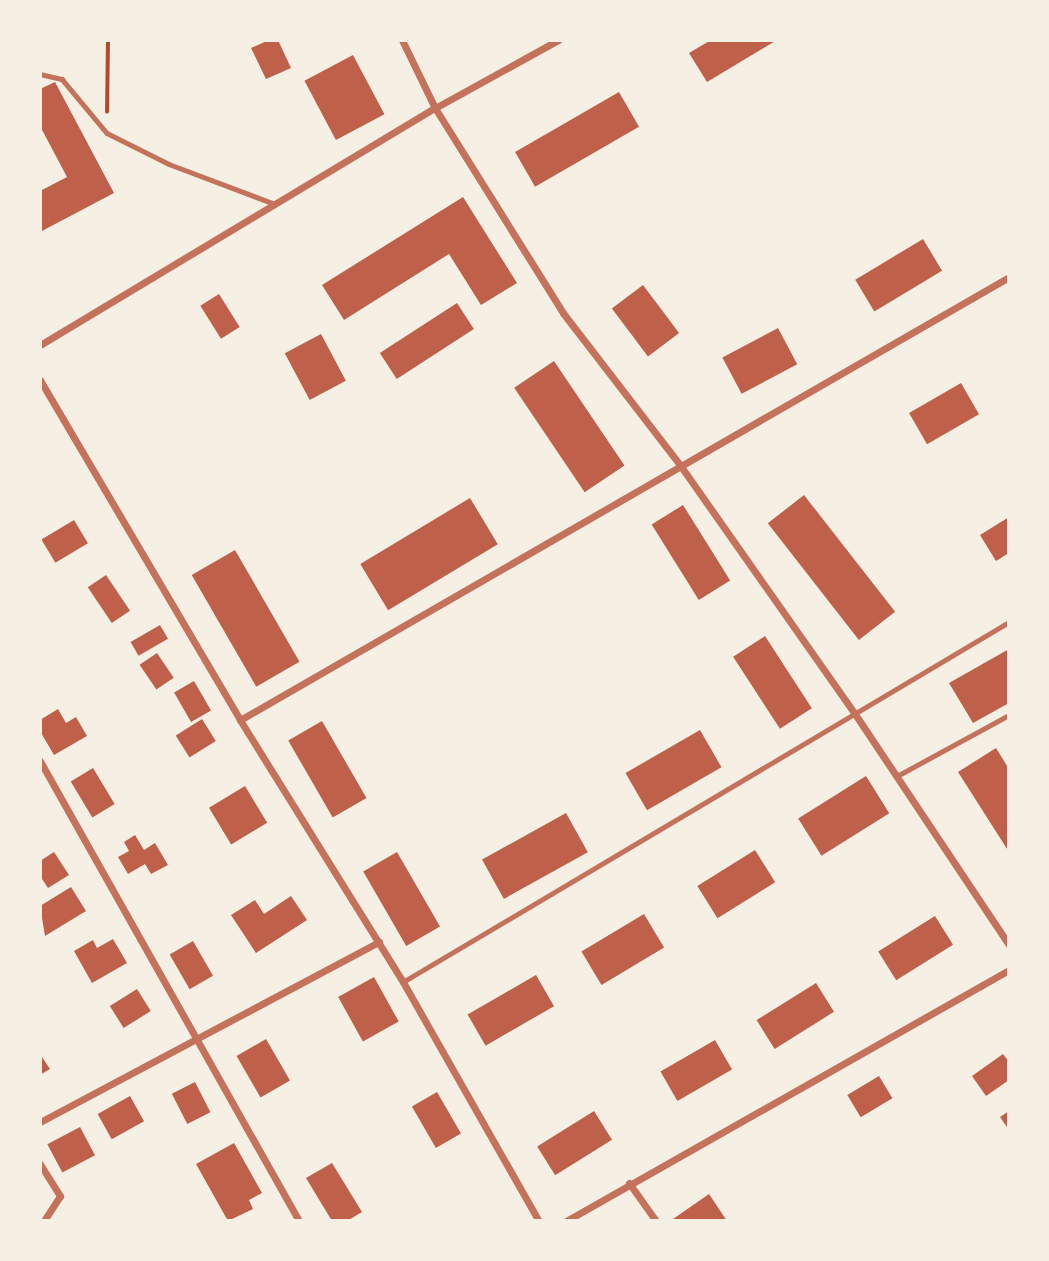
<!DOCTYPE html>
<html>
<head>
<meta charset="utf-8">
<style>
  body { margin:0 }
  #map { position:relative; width:1049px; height:1261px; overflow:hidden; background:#f6efe4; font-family:"Sofia Sans Condensed",sans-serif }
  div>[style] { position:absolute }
  .building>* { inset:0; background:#bf614a; transform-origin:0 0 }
  .path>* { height:3.5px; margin:-1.75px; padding:0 1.75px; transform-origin:1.75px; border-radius:1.75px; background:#b5482f }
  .service>* { height:4.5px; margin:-2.25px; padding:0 2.25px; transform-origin:2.25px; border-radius:2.25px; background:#c5725c }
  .minor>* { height:7px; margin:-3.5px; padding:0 3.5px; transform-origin:3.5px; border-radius:3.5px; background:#c5725c }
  span { translate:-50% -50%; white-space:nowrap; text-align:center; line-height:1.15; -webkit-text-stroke:5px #f6efe4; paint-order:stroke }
  .frame { position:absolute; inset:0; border:42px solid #f6efe4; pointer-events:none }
</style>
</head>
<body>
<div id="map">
  <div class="building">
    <i style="clip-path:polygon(269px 40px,278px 40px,291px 68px,266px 79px,251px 48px)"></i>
    <i style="clip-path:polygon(711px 40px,777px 40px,707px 82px,689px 53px)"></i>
    <i style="left:353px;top:55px;width:67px;height:55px;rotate:62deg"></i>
    <i style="clip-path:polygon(55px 82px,114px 193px,40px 232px,40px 191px,67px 177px,40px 126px,40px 89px)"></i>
    <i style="left:619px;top:92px;width:40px;height:120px;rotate:60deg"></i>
    <i style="clip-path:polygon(463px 197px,517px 283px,481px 305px,449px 254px,344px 320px,322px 285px)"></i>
    <i style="left:923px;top:239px;width:37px;height:79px;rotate:59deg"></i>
    <i style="left:643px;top:285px;width:60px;height:39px;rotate:53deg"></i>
    <i style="left:219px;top:294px;width:39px;height:22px;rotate:58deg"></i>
    <i style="left:457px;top:303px;width:31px;height:92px;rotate:57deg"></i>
    <i style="left:778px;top:328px;width:41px;height:63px;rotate:62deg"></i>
    <i style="left:321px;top:334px;width:53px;height:41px;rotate:62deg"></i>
    <i style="left:554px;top:361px;width:126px;height:48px;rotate:56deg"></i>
    <i style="left:961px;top:383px;width:36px;height:60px;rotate:60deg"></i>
    <i style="left:804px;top:495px;width:148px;height:46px;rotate:52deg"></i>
    <i style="left:470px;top:498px;width:54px;height:128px;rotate:59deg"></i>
    <i style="left:683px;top:505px;width:89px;height:37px;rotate:58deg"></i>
    <i style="clip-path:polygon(1009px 517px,1009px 553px,996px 561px,980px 535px)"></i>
    <i style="left:74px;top:520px;width:27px;height:38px;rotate:59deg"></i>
    <i style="left:235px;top:550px;width:129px;height:50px;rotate:60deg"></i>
    <i style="left:106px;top:575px;width:43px;height:22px;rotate:56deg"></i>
    <i style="left:160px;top:625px;width:16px;height:34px;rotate:60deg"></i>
    <i style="left:765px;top:636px;width:86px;height:38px;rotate:57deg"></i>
    <i style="clip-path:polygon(1009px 649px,1009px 703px,973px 723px,949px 683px)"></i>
    <i style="left:157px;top:653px;width:30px;height:21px;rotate:56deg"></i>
    <i style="left:194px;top:681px;width:34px;height:23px;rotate:60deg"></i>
    <i style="clip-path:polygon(58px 709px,66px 723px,76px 717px,87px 736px,54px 755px,40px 731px,40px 720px)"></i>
    <i style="left:202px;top:719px;width:26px;height:31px;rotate:58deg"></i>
    <i style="left:322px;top:721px;width:89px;height:39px;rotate:60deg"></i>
    <i style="left:700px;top:730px;width:43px;height:86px;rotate:60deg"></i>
    <i style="clip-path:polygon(996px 748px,1009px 769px,1009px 852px,958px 772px)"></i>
    <i style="left:93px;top:768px;width:42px;height:26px;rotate:59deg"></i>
    <i style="left:866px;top:776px;width:44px;height:80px;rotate:58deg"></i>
    <i style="left:245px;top:786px;width:43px;height:42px;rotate:59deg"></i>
    <i style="left:566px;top:813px;width:45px;height:96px;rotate:61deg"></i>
    <i style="clip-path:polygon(135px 835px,144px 850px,155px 843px,168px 865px,151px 874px,145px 864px,128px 874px,118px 857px,129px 851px,124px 842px)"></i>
    <i style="left:755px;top:850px;width:38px;height:68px;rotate:58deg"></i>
    <i style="clip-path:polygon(54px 852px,69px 875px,48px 888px,40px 876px,40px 861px)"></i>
    <i style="left:397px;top:852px;width:86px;height:39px;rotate:60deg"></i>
    <i style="clip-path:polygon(71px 887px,86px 911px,45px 936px,40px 906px)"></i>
    <i style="clip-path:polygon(291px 896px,307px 920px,256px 953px,231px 915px,255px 900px,264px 914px)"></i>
    <i style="left:644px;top:914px;width:39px;height:73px;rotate:59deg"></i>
    <i style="left:935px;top:916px;width:34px;height:67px;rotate:58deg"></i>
    <i style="clip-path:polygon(113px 939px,127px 963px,92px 983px,74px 951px,93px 940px,97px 948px)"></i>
    <i style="left:193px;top:941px;width:40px;height:27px;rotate:60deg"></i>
    <i style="left:536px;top:975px;width:36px;height:79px;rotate:60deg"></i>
    <i style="left:374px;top:977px;width:51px;height:41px;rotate:61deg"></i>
    <i style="left:816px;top:983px;width:34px;height:70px;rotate:58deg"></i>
    <i style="left:137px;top:989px;width:26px;height:32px;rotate:58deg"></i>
    <i style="left:266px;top:1039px;width:48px;height:34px;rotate:60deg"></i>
    <i style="left:715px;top:1040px;width:34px;height:63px;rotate:60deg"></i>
    <i style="clip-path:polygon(40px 1054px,50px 1069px,40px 1075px)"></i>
    <i style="clip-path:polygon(1003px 1054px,1009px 1062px,1009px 1080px,986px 1096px,972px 1076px)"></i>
    <i style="left:879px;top:1076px;width:26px;height:37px;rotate:59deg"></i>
    <i style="left:195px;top:1082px;width:34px;height:26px;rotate:63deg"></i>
    <i style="left:437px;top:1092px;width:48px;height:29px;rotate:60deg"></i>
    <i style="left:130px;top:1096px;width:29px;height:37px;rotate:61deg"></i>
    <i style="left:594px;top:1111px;width:34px;height:67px;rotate:58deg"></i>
    <i style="clip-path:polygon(1009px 1111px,1009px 1130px,1000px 1117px)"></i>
    <i style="left:80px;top:1127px;width:32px;height:37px;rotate:62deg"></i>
    <i style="clip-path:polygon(234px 1143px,262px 1193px,249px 1200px,253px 1209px,228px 1221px,196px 1164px)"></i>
    <i style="clip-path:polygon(332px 1163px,362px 1212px,347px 1221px,332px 1221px,306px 1178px)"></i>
    <i style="clip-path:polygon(709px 1194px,727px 1221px,674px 1221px,673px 1219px)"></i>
  </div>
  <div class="path">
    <i style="left:107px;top:112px;width:72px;rotate:-89.2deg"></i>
  </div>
  <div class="service">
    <i style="left:40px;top:74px;width:23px;rotate:13deg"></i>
    <i style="left:62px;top:79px;width:70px;rotate:50.2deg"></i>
    <i style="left:107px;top:133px;width:69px;rotate:26.6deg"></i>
    <i style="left:169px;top:164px;width:113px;rotate:20.7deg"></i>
    <i style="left:897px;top:776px;width:128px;rotate:-28.6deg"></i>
    <i style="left:403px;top:982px;width:705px;rotate:-30.71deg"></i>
  </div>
  <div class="minor">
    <i style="left:402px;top:40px;width:76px;rotate:64.1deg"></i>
    <i style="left:435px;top:108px;width:242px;rotate:58deg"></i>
    <i style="left:563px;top:313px;width:192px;rotate:52.4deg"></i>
    <i style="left:680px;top:465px;width:304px;rotate:54.9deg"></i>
    <i style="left:855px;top:714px;width:278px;rotate:56.3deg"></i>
    <i style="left:40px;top:345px;width:461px;rotate:-31deg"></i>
    <i style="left:435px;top:108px;width:141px;rotate:-28.9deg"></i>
    <i style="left:40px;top:380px;width:394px;rotate:59.5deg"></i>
    <i style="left:240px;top:720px;width:309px;rotate:58.1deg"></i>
    <i style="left:403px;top:982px;width:275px;rotate:60.4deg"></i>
    <i style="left:240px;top:720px;width:887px;rotate:-29.95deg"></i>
    <i style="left:40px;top:761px;width:528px;rotate:60.62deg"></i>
    <i style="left:40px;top:1122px;width:384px;rotate:-28deg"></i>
    <i style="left:40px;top:1164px;width:38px;rotate:58deg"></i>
    <i style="left:60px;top:1196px;width:30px;rotate:123deg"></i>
    <i style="left:629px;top:1183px;width:47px;rotate:54.6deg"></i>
    <i style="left:566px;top:1221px;width:509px;rotate:-29.54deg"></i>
  </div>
  <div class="frame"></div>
</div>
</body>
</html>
